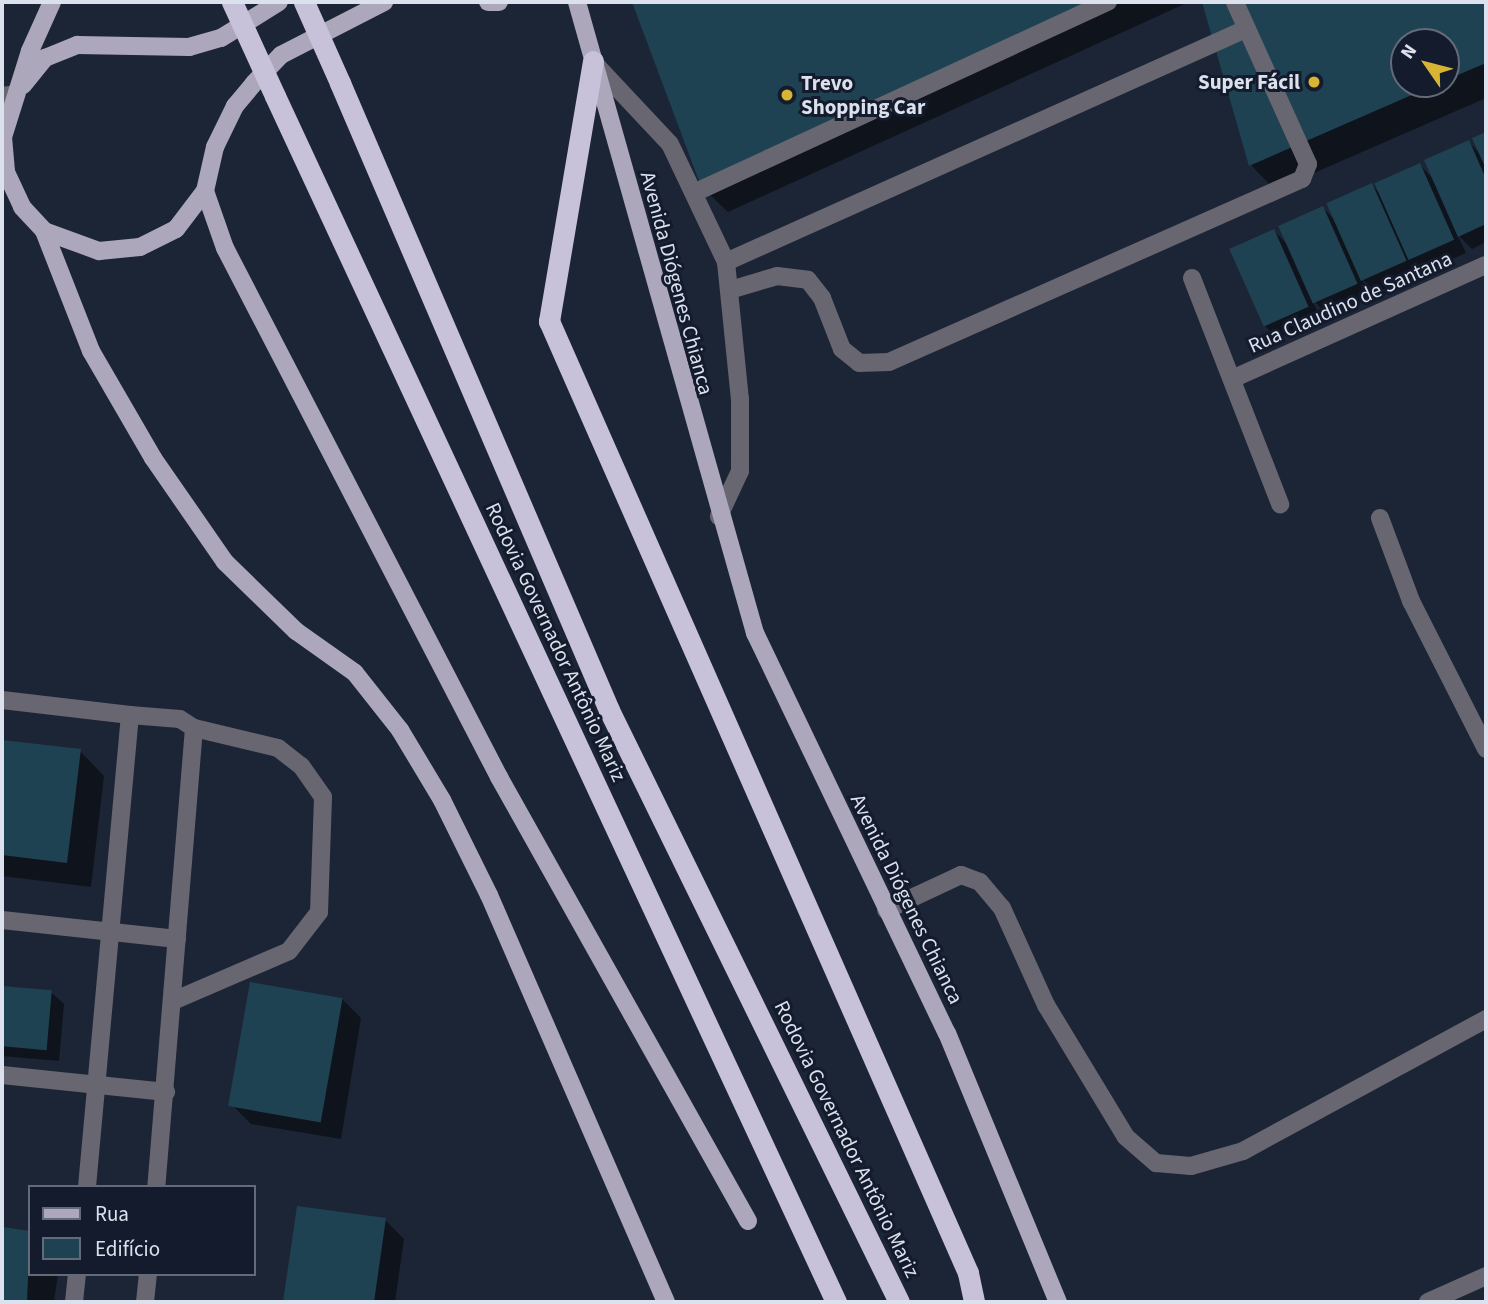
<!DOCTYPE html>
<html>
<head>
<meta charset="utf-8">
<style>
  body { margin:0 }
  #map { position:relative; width:1488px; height:1304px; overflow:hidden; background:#1c2536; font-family:"Source Sans 3",sans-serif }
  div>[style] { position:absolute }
  .shadow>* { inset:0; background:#0007 }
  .building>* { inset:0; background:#1f4252; transform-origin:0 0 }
  .minor>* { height:18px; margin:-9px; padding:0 9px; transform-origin:9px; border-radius:9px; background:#686670 }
  .major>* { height:18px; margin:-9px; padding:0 9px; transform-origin:9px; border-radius:9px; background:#aca7bb }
  .highway>* { height:21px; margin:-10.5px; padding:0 10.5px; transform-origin:10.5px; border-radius:10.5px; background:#c7c1da }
  .highway-bridge>* { height:21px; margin:-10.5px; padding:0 10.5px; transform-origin:10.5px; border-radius:10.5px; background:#c7c1da }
  .dots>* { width:19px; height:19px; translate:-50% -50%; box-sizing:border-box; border:4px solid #131b2c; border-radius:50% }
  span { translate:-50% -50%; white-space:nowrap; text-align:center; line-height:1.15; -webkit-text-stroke:6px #131b2c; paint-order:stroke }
  .poi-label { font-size:21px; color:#dbe1ed; font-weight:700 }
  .right { translate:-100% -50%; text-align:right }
  .left { translate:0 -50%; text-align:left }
  .street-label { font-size:21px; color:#dbe1ed }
  .frame { position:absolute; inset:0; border:4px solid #dbe1ed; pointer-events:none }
  .legend { position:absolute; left:28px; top:1185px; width:228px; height:91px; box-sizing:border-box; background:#131b2c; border:2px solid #636a79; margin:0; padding:9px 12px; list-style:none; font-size:21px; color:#dbe1ed }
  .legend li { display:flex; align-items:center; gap:14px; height:35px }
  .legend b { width:35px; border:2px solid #636a79 }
  .north { position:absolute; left:1390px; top:28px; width:70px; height:70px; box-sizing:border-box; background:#131b2c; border:2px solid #636a79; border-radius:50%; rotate:305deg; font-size:19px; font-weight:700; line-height:28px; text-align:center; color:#dbe1ed }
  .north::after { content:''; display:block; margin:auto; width:24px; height:32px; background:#d7b434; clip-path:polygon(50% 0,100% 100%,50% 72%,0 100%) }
</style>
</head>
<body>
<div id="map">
  <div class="shadow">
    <i style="clip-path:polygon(634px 2px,1189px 2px,728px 212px,703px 188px)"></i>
    <i style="clip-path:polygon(evenodd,1203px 2px,1486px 2px,1486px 98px,1275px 190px,1251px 165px,1203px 2px,1404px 42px,1446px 42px,1446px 84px,1404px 84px,1404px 42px)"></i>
    <i style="clip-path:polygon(1486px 134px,1486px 242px,1472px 249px,1457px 234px,1466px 253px,1423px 272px,1413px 262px,1418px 273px,1376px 293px,1362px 279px,1369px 295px,1327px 314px,1312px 299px,1320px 318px,1278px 338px,1265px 326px,1274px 231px,1288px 245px,1323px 208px,1336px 221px,1372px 185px,1381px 195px,1420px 165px,1434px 180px,1468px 142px,1482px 155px,1475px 139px)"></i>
    <i style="clip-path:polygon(2px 742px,80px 751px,104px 776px,91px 887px,2px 876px)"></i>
    <i style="clip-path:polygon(2px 987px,51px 992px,64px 1004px,59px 1061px,2px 1056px)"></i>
    <i style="clip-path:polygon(342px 999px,361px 1018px,341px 1139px,251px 1124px,232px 1105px)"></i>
    <i style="clip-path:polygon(298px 1208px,385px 1220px,404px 1239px,395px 1302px,285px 1302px)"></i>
    <i style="clip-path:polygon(2px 1229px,30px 1233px,30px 1274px,58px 1274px,54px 1302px,2px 1302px)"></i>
  </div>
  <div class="building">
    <i style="clip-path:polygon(632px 2px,1112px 2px,702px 189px)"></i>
    <i style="clip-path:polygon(1202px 2px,1486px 2px,1486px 63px,1446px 80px,1446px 42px,1404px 42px,1404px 84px,1437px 84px,1249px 166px)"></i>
    <i style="clip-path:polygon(1486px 132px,1486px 169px,1472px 138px)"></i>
    <i style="clip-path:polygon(1469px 140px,1486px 179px,1486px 224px,1458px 237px,1424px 160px)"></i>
    <i style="left:1420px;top:163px;width:84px;height:50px;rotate:66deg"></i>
    <i style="left:1372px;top:183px;width:85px;height:50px;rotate:66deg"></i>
    <i style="left:1323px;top:206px;width:85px;height:49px;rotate:66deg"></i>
    <i style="left:1274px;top:229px;width:85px;height:49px;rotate:66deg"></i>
    <i style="clip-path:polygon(2px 740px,81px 749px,67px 863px,2px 855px)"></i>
    <i style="left:250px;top:982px;width:94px;height:126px;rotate:10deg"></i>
    <i style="left:2px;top:986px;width:50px;height:60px;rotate:5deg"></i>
    <i style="clip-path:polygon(297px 1206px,386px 1218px,374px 1302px,283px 1302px)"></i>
    <i style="clip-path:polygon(2px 1227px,30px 1231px,27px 1302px,2px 1302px)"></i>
  </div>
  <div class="minor">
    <i style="left:593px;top:62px;width:112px;rotate:46.8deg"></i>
    <i style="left:670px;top:144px;width:131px;rotate:64.6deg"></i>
    <i style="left:726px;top:262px;width:138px;rotate:84.2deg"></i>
    <i style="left:740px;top:399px;width:72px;rotate:90deg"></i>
    <i style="left:740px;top:471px;width:50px;rotate:115deg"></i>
    <i style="left:2px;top:96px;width:14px;rotate:-8deg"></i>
    <i style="left:696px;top:192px;width:454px;rotate:-24.8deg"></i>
    <i style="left:726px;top:262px;width:570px;rotate:-24.14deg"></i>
    <i style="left:1192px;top:278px;width:243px;rotate:68.7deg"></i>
    <i style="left:730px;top:290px;width:49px;rotate:-16.6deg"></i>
    <i style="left:777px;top:276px;width:31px;rotate:7deg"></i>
    <i style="left:808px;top:280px;width:23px;rotate:52deg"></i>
    <i style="left:822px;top:298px;width:55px;rotate:68.6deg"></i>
    <i style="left:842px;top:349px;width:22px;rotate:39deg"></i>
    <i style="left:859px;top:363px;width:30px;rotate:-2deg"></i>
    <i style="left:889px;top:362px;width:452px;rotate:-23.9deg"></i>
    <i style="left:1302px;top:179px;width:16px;rotate:-68deg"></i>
    <i style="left:1308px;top:164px;width:178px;rotate:-114.3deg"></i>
    <i style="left:1232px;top:379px;width:278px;rotate:-24.2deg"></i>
    <i style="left:1380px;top:518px;width:89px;rotate:69.5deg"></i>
    <i style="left:1411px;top:601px;width:166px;rotate:63.1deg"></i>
    <i style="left:2px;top:700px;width:129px;rotate:6.7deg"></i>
    <i style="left:886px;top:910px;width:83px;rotate:-25deg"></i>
    <i style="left:961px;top:875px;width:20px;rotate:20deg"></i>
    <i style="left:980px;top:882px;width:34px;rotate:50deg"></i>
    <i style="left:1002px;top:908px;width:107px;rotate:65.6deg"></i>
    <i style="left:1046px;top:1005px;width:154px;rotate:58.8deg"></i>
    <i style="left:1126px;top:1137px;width:40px;rotate:41deg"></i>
    <i style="left:1156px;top:1163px;width:35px;rotate:5deg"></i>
    <i style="left:1191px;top:1166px;width:54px;rotate:-16.1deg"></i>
    <i style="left:1243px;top:1151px;width:277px;rotate:-28.5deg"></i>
    <i style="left:2px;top:920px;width:176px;rotate:6.2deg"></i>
    <i style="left:173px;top:1001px;width:126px;rotate:-23.3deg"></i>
    <i style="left:289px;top:951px;width:49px;rotate:-52.4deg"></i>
    <i style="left:319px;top:912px;width:115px;rotate:-88deg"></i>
    <i style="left:323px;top:797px;width:38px;rotate:-125deg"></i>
    <i style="left:301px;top:766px;width:29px;rotate:-142deg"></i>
    <i style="left:278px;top:748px;width:86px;rotate:-166.6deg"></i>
    <i style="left:2px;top:1075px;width:165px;rotate:5.9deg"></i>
    <i style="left:87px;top:1187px;width:474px;rotate:-84.8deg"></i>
    <i style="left:130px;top:715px;width:50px;rotate:4.6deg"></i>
    <i style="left:180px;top:719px;width:17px;rotate:33deg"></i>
    <i style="left:194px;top:728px;width:461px;rotate:94.7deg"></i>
    <i style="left:74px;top:1302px;width:28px;rotate:-84deg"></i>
    <i style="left:145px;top:1302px;width:28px;rotate:-84deg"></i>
    <i style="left:1428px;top:1302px;width:64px;rotate:-24.1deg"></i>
  </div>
  <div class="major">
    <i style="left:52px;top:2px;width:54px;rotate:114.2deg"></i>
    <i style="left:30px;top:51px;width:90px;rotate:107.4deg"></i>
    <i style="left:3px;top:137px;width:35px;rotate:85deg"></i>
    <i style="left:6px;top:172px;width:38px;rotate:65deg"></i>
    <i style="left:22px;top:207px;width:33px;rotate:47deg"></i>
    <i style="left:44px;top:231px;width:129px;rotate:68.6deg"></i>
    <i style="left:91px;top:351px;width:124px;rotate:59.9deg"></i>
    <i style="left:153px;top:458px;width:126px;rotate:55.3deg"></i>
    <i style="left:225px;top:562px;width:99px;rotate:44.2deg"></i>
    <i style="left:296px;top:631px;width:72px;rotate:35.4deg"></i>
    <i style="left:355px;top:673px;width:73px;rotate:51.7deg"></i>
    <i style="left:400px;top:730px;width:82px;rotate:59deg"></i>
    <i style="left:442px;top:800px;width:106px;rotate:63.7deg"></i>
    <i style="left:489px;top:895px;width:444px;rotate:66.5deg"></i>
    <i style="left:488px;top:2px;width:11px"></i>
    <i style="left:577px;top:2px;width:656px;rotate:74.25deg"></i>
    <i style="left:755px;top:633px;width:444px;rotate:64.4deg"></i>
    <i style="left:947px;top:1033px;width:291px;rotate:67.6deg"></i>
    <i style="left:23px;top:85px;width:35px;rotate:-51deg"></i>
    <i style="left:45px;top:58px;width:35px;rotate:-22deg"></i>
    <i style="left:77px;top:45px;width:112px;rotate:1deg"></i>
    <i style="left:189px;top:47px;width:33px;rotate:-16deg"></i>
    <i style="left:221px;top:38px;width:68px;rotate:-31.8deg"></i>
    <i style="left:205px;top:191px;width:60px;rotate:70.7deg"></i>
    <i style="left:225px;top:248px;width:596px;rotate:62.62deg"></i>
    <i style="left:499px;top:777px;width:509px;rotate:60.72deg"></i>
    <i style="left:44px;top:231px;width:59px;rotate:20deg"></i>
    <i style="left:99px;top:251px;width:41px;rotate:-5.6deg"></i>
    <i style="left:140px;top:247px;width:40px;rotate:-26.6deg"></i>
    <i style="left:176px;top:229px;width:48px;rotate:-52.7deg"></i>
    <i style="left:205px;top:191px;width:45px;rotate:-77.2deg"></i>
    <i style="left:215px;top:147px;width:46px;rotate:-64deg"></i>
    <i style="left:235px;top:106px;width:30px;rotate:-50deg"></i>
    <i style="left:254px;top:83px;width:39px;rotate:-46deg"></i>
    <i style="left:281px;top:55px;width:116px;rotate:-27.2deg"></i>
  </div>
  <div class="highway">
    <i style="left:593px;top:61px;width:264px;rotate:99.6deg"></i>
    <i style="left:549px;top:321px;width:1040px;rotate:66.24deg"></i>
    <i style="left:968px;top:1273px;width:30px;rotate:78deg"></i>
    <i style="left:340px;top:83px;width:682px;rotate:66.78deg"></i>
    <i style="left:609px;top:710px;width:659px;rotate:63.9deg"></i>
    <i style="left:275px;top:96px;width:1330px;rotate:65.05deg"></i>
  </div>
  <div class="highway-bridge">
    <i style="left:232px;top:2px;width:103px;rotate:65.4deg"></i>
    <i style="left:304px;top:2px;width:89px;rotate:66deg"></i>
  </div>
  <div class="dots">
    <i style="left:1314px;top:82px;background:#d7b434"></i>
    <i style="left:787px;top:95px;background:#d7b434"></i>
  </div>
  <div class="poi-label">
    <span class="right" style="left:1300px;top:82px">Super Fácil</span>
    <span class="left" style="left:801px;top:95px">Trevo<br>Shopping Car</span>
  </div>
  <div class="street-label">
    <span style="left:677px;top:283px;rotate:75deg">Avenida Diógenes Chianca</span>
    <span style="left:1350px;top:302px;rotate:-24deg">Rua Claudino de Santana</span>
    <span style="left:556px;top:642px;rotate:65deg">Rodovia Governador Antônio Mariz</span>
    <span style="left:907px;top:899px;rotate:64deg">Avenida Diógenes Chianca</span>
    <span style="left:847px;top:1139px;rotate:64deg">Rodovia Governador Antônio Mariz</span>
  </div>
  <div class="frame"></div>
  <ul class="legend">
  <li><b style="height:9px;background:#aca7bb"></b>Rua</li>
  <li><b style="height:19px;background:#1f4252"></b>Edifício</li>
  </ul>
  <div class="north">N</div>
</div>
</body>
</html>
